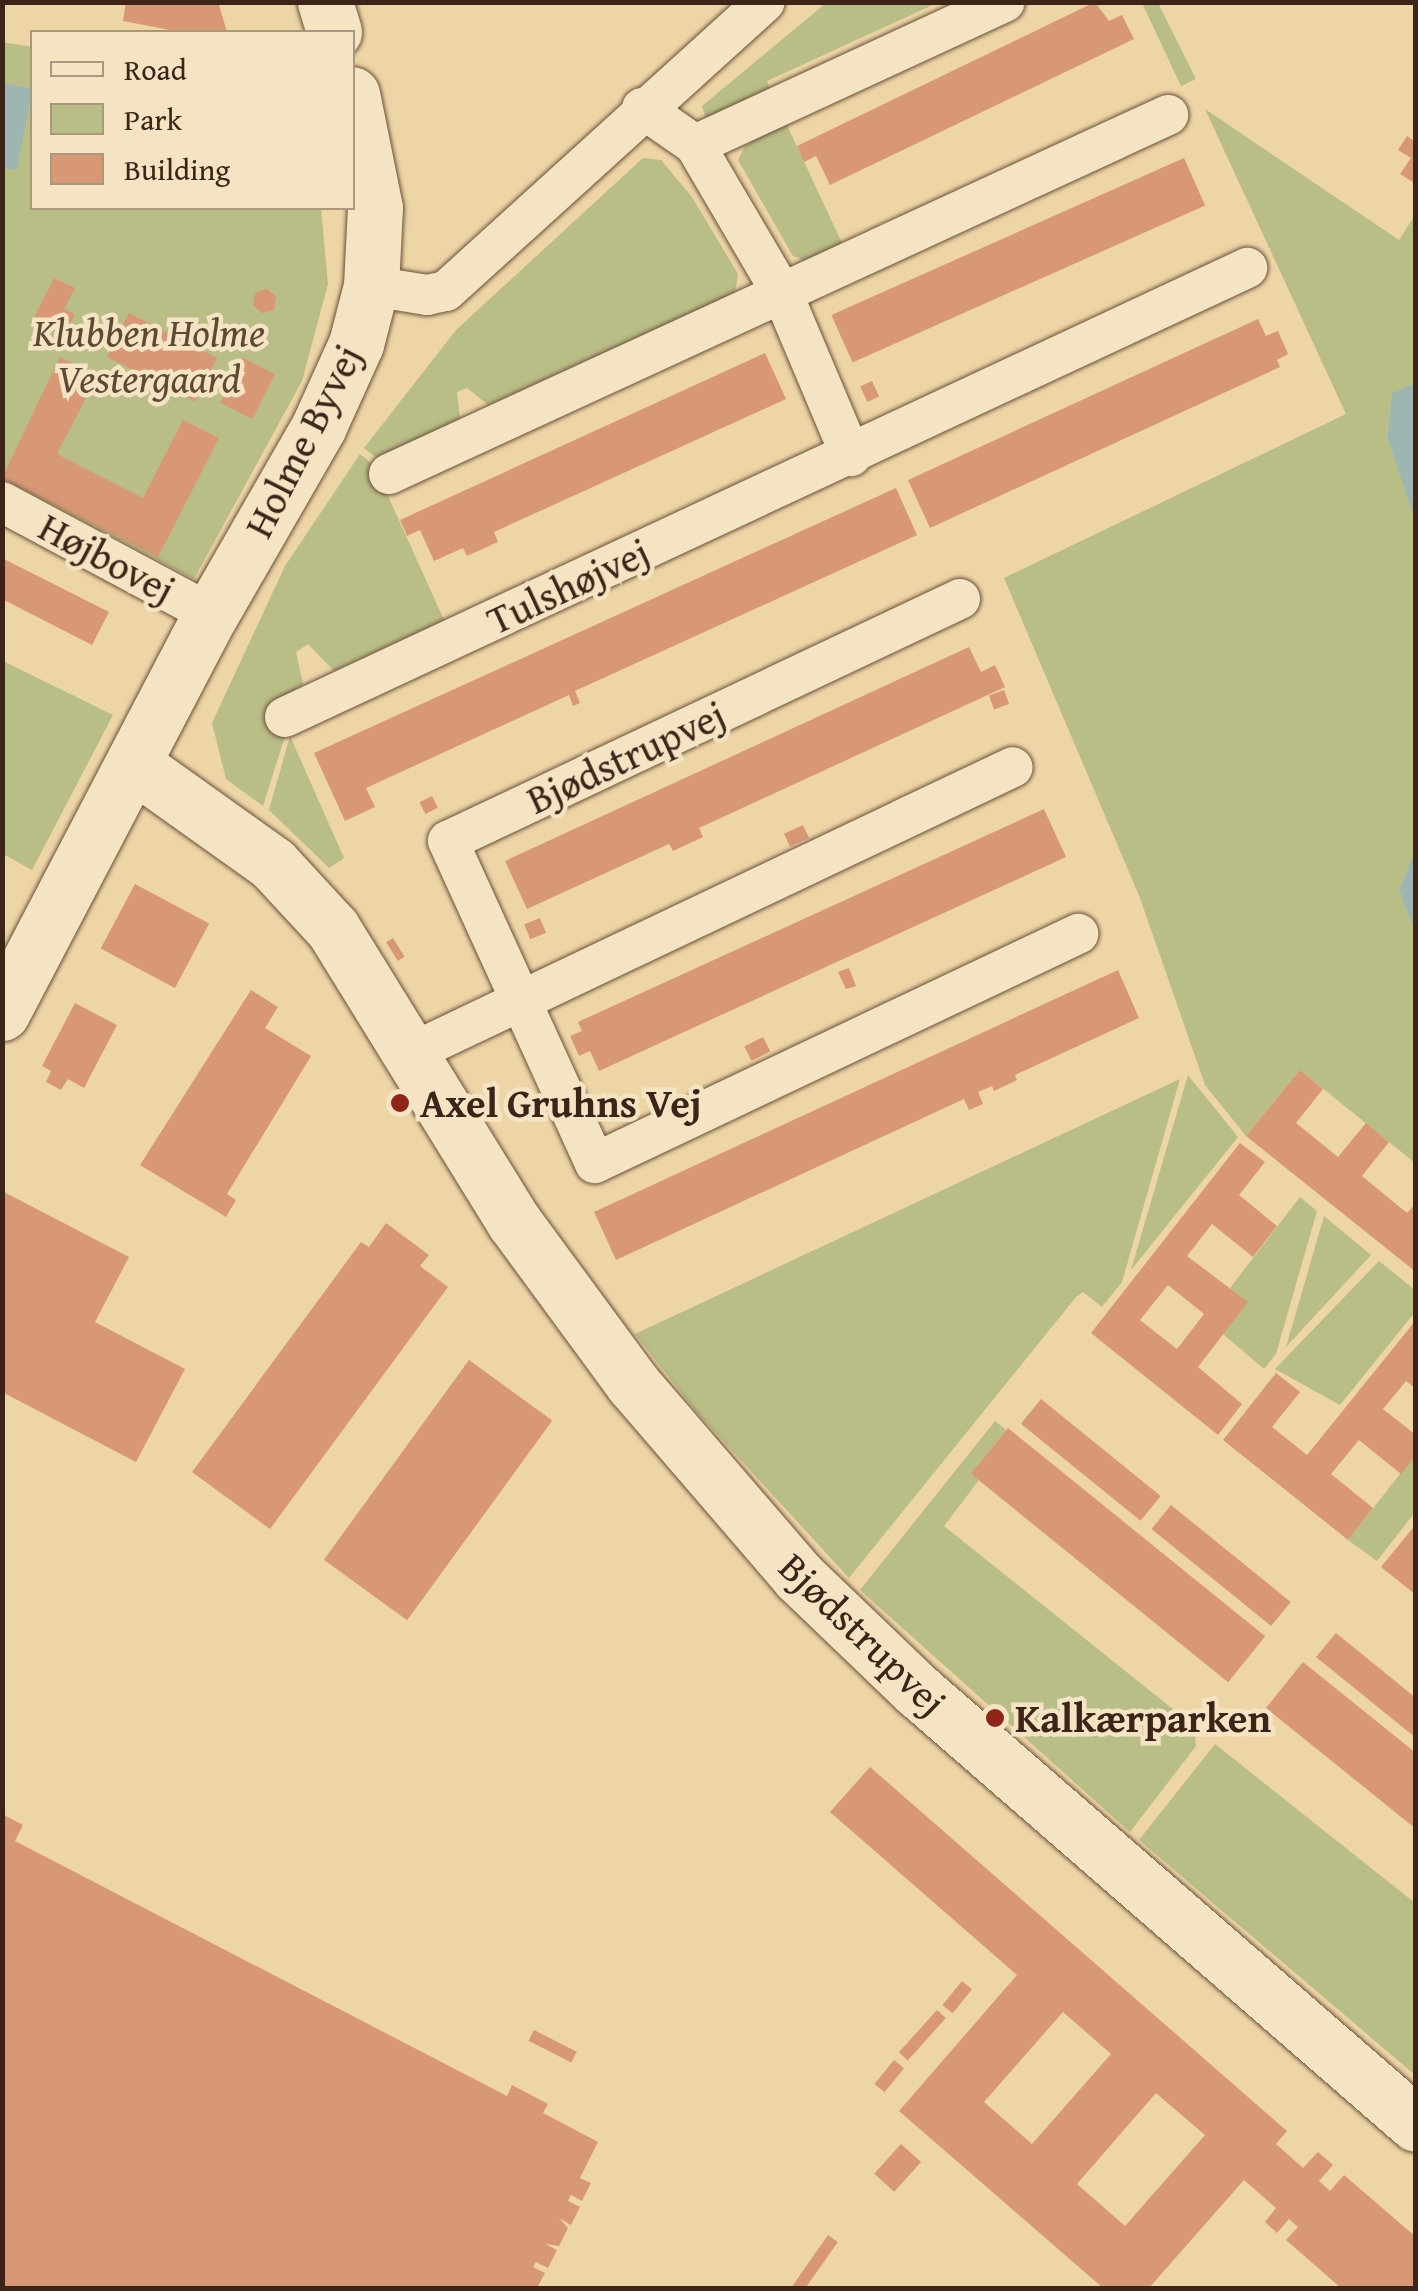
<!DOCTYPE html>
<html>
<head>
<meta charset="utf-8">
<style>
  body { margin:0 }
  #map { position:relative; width:1418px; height:2291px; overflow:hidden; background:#eed5a5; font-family:"Gentium Book Plus",serif }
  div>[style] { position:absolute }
  .green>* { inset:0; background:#b9bd86 }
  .water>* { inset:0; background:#9eb6b2; transform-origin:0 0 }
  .building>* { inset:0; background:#d89875; transform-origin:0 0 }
  .roads { filter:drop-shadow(0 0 2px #69503b) drop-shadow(0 0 2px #69503b) }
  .street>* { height:40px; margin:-20px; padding:0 20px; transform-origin:20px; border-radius:20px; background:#f4e4c4 }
  .secondary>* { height:55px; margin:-27.5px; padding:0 27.5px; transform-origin:27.5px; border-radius:27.5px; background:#f4e4c4 }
  .dots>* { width:28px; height:28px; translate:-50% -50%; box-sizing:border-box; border:5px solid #f4e4c4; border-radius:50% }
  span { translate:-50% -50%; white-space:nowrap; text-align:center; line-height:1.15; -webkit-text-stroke:9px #f4e4c4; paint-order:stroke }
  .park-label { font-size:40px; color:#5c4a34; font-style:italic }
  .street-label { font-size:40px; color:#3d2418 }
  .poi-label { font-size:40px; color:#3d2418; font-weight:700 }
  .left { translate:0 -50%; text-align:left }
  .frame { position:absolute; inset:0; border:5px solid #3d2418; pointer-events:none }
  .legend { position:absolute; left:30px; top:30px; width:325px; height:180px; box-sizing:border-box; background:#f4e4c4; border:2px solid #ab977f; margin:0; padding:12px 18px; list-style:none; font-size:30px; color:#3d2418 }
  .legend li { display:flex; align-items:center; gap:20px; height:50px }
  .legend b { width:50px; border:2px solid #ab977f }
</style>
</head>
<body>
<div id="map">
  <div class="green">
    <i style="clip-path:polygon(826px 3px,937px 3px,767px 81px,770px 91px,708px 125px,702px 106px)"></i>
    <i style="clip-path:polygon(1142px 3px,1158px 3px,1196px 79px,1181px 86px)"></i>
    <i style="clip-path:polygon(2px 42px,32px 47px,32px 208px,321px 208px,328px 284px,302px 381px,194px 579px,3px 479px)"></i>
    <i style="clip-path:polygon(1205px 109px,1399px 240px,1415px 215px,1415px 383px,1392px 394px,1387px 437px,1416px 519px,1416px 851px,1399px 890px,1415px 932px,1415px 1163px,1300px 1070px,1246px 1136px,1205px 1085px,1140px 898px,1004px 578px,1346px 414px)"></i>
    <i style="clip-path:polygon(785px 121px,842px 243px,808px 262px,793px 256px,738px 160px,745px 146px)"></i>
    <i style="clip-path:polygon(643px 158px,661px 160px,692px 197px,738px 274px,735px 293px,488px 405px,467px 388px,457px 392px,460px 418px,379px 460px,364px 448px,456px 330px)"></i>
    <i style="clip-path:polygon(360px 454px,374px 465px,444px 620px,334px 671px,308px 644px,296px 652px,303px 684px,273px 706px,286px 733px,263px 806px,226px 779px,212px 723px,285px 566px)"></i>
    <i style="clip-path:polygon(3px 661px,113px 715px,32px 870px,3px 854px)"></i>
    <i style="clip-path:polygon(290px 736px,344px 858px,329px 868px,269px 810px)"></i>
    <i style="clip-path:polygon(1188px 1075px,1238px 1137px,1131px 1270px)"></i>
    <i style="clip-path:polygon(1180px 1079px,1122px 1282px,1102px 1307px,1083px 1292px,1076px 1297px,849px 1578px,694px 1409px,635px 1334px)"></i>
    <i style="clip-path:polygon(1300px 1197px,1317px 1211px,1276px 1354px,1264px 1369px,1223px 1334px,1247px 1302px,1230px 1288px)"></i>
    <i style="clip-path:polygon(1324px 1216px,1371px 1255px,1286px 1347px)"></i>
    <i style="clip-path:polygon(1379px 1261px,1415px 1290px,1415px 1312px,1340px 1405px,1275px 1369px)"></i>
    <i style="clip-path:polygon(995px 1421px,1006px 1430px,971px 1474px,979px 1480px,944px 1526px,1194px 1726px,1196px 1746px,1130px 1832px,860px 1590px)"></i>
    <i style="clip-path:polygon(1415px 1455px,1415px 1512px,1377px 1561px,1348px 1540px)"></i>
    <i style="clip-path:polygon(1215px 1744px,1415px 1903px,1415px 2075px,1139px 1840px)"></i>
  </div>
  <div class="water">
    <i style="left:2px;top:83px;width:31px;height:83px;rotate:11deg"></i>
    <i style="clip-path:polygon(1415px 383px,1415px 519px,1387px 437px,1392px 393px)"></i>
    <i style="clip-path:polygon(1415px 851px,1415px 932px,1399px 890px)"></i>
  </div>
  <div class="building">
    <i style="clip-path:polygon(126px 2px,218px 2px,227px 32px,181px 32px,123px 21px)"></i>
    <i style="clip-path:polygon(1095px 2px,1109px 21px,1122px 15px,1134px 39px,830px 185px,816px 156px,804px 162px,797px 146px)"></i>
    <i style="clip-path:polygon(1407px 136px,1416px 142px,1416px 184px,1400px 174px,1411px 158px,1398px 150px)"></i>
    <i style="left:1184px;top:158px;width:52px;height:386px;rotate:66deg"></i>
    <i style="clip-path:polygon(54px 278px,75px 288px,64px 309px,75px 314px,65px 336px,31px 323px)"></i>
    <i style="clip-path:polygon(266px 289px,276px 296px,274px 310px,262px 313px,253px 305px,255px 293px)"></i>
    <i style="left:129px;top:313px;width:99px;height:49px;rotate:27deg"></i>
    <i style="clip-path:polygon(1258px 319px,1266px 336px,1278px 331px,1288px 354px,1277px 360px,1280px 367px,930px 528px,908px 480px)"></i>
    <i style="clip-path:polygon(765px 353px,786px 399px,494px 532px,498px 542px,467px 556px,463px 548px,434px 561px,420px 530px,407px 536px,400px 520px)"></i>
    <i style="clip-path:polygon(60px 357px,97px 376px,57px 454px,143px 498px,183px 420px,219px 438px,158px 557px,2px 478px)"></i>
    <i style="left:243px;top:358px;width:36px;height:50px;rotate:27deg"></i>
    <i style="left:872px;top:381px;width:17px;height:13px;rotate:65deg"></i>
    <i style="clip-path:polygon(896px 488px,917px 535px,575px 691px,580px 703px,573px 706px,569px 695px,366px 788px,375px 807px,345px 821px,314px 753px)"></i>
    <i style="clip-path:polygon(2px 558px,109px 612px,92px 645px,2px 599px)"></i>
    <i style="clip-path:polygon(969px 647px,981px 672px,995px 665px,1005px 687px,699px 828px,703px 837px,673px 851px,669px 844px,527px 909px,505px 861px)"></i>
    <i style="left:1004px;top:690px;width:15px;height:16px;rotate:70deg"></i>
    <i style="left:432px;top:796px;width:13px;height:14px;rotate:63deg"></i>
    <i style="clip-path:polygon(1044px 809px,1066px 857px,599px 1071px,590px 1051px,579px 1056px,570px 1036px,582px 1031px,578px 1022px)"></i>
    <i style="left:803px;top:825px;width:14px;height:21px;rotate:65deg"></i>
    <i style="left:135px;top:884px;width:84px;height:73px;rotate:28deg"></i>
    <i style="left:540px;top:918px;width:16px;height:17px;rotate:68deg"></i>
    <i style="left:393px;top:938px;width:22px;height:8px;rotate:58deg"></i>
    <i style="clip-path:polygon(849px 968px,856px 986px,846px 989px,838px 972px)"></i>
    <i style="clip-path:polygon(1118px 970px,1139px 1018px,1015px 1075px,1017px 1080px,994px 1091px,992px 1086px,978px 1092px,983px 1104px,969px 1110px,964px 1099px,616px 1260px,594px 1212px)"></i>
    <i style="clip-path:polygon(251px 990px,278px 1007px,265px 1028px,311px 1056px,227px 1194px,236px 1200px,226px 1217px,140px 1165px)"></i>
    <i style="clip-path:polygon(75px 1003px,117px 1025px,84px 1088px,68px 1079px,61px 1090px,46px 1082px,51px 1071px,42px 1066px)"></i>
    <i style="left:763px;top:1037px;width:16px;height:21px;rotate:63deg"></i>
    <i style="clip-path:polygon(1300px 1070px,1323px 1089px,1296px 1123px,1338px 1157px,1366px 1123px,1389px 1142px,1362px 1176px,1407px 1213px,1416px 1203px,1416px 1272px,1246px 1136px)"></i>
    <i style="clip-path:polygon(evenodd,1240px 1143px,1265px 1162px,1239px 1195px,1277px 1226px,1253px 1257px,1212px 1224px,1187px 1256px,1248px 1302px,1198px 1367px,1242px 1404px,1218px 1435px,1091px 1333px,1240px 1143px,1168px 1285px,1204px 1314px,1177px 1349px,1140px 1320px,1168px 1285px)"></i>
    <i style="clip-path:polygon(2px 1191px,129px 1257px,95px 1322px,185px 1369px,136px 1462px,2px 1392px)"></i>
    <i style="clip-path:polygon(386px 1223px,429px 1255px,420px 1266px,448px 1287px,270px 1529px,192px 1472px,361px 1242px,369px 1247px)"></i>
    <i style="clip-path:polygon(1416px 1320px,1416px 1389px,1406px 1381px,1383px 1409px,1416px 1435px,1416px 1455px,1401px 1474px,1359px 1440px,1331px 1474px,1373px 1508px,1348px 1540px,1223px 1440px,1276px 1373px,1300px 1392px,1272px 1427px,1307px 1455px)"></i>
    <i style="left:469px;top:1360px;width:103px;height:247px;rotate:36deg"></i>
    <i style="left:1041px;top:1399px;width:154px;height:32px;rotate:39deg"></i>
    <i style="left:1008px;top:1428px;width:331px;height:59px;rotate:39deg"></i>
    <i style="left:1171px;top:1505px;width:154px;height:31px;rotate:39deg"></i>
    <i style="clip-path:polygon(1416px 1524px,1416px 1595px,1381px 1567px)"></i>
    <i style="clip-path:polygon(1336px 1633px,1416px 1698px,1416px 1738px,1316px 1657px)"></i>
    <i style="clip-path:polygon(1303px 1662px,1416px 1753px,1416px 1829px,1266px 1708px)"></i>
    <i style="clip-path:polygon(evenodd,870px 1767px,1287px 2131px,1276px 2144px,1303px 2168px,1318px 2152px,1333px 2165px,1319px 2181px,1330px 2191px,1344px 2175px,1416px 2237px,1416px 2288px,1341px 2288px,1286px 2240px,1298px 2227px,1289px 2219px,1277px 2233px,1265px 2222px,1276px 2208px,1244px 2180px,1149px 2288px,1103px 2288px,899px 2111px,1017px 1975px,830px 1812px,870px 1767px,1063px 2012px,1111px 2054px,1032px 2144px,984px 2102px,1063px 2012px,870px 1767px,1156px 2093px,1205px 2135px,1125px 2226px,1077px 2184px,1156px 2093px)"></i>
    <i style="clip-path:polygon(2px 1814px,23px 1825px,15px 1841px,507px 2096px,512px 2085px,548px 2104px,543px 2113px,598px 2142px,580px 2178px,591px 2183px,582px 2201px,571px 2195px,568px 2201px,580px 2207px,571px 2225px,559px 2218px,568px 2228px,559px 2246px,545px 2244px,557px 2250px,548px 2268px,536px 2262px,533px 2267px,545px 2273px,537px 2288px,2px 2288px)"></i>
    <i style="left:962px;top:1981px;width:13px;height:31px;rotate:39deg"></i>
    <i style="left:937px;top:2010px;width:12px;height:57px;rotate:42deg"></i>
    <i style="left:534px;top:2030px;width:48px;height:12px;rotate:27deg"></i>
    <i style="left:894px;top:2060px;width:13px;height:31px;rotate:39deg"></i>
    <i style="left:901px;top:2144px;width:27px;height:40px;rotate:42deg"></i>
    <i style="left:828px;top:2235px;width:12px;height:65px;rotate:35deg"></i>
  </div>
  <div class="roads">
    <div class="street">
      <i style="left:642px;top:108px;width:65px;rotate:34.9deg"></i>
      <i style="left:695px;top:145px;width:174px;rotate:59.6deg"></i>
      <i style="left:783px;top:295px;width:175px;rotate:67.1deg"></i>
      <i style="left:695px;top:145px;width:341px;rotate:-24.8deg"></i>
      <i style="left:371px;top:286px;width:57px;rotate:9.1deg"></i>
      <i style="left:427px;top:295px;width:19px;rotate:-12deg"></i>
      <i style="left:446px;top:291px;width:430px;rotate:-42.2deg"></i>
      <i style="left:389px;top:474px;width:858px;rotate:-24.74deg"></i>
      <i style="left:2px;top:502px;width:237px;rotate:28.2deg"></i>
      <i style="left:960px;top:599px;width:566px;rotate:154.7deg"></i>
      <i style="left:448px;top:841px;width:354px;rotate:65.5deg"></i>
      <i style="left:595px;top:1163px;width:535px;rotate:-25.37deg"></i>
      <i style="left:285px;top:717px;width:1062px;rotate:-25.02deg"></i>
      <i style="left:411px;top:1053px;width:666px;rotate:-25.41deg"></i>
    </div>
    <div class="secondary">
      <i style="left:325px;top:2px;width:31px;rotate:73deg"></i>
      <i style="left:133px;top:764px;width:172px;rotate:35.5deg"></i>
      <i style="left:273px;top:864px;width:88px;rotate:47.3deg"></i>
      <i style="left:333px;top:929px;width:344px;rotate:58.3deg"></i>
      <i style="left:514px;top:1222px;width:201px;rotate:53.7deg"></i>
      <i style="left:633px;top:1384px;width:255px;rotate:49.3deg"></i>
      <i style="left:799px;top:1577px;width:163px;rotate:43.8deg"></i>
      <i style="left:917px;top:1690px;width:661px;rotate:41.01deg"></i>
      <i style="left:2px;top:1013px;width:450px;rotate:-62.4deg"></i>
      <i style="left:211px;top:614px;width:215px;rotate:-60.1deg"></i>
      <i style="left:318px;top:428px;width:92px;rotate:-65.7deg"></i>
      <i style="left:356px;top:344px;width:60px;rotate:-75.5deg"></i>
      <i style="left:371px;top:286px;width:78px;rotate:-87.1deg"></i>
      <i style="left:375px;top:208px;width:116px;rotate:-101.4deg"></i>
    </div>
  </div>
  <div class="dots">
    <i style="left:400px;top:1103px;background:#8f2418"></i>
    <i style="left:995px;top:1718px;background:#8f2418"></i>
  </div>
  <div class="park-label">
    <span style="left:149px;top:355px">Klubben Holme<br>Vestergaard</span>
  </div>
  <div class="street-label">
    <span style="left:303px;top:441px;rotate:-63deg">Holme Byvej</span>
    <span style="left:107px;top:558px;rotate:28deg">Højbovej</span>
    <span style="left:568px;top:586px;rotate:-25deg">Tulshøjvej</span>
    <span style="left:626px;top:757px;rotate:-25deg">Bjødstrupvej</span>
    <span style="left:863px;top:1634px;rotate:44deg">Bjødstrupvej</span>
  </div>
  <div class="poi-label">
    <span class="left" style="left:420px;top:1103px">Axel Gruhns Vej</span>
    <span class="left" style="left:1015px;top:1718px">Kalkærparken</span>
  </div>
  <div class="frame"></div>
  <ul class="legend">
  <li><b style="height:12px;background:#f4e4c4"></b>Road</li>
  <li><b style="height:28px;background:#b9bd86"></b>Park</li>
  <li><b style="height:28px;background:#d89875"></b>Building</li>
  </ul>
</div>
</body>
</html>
